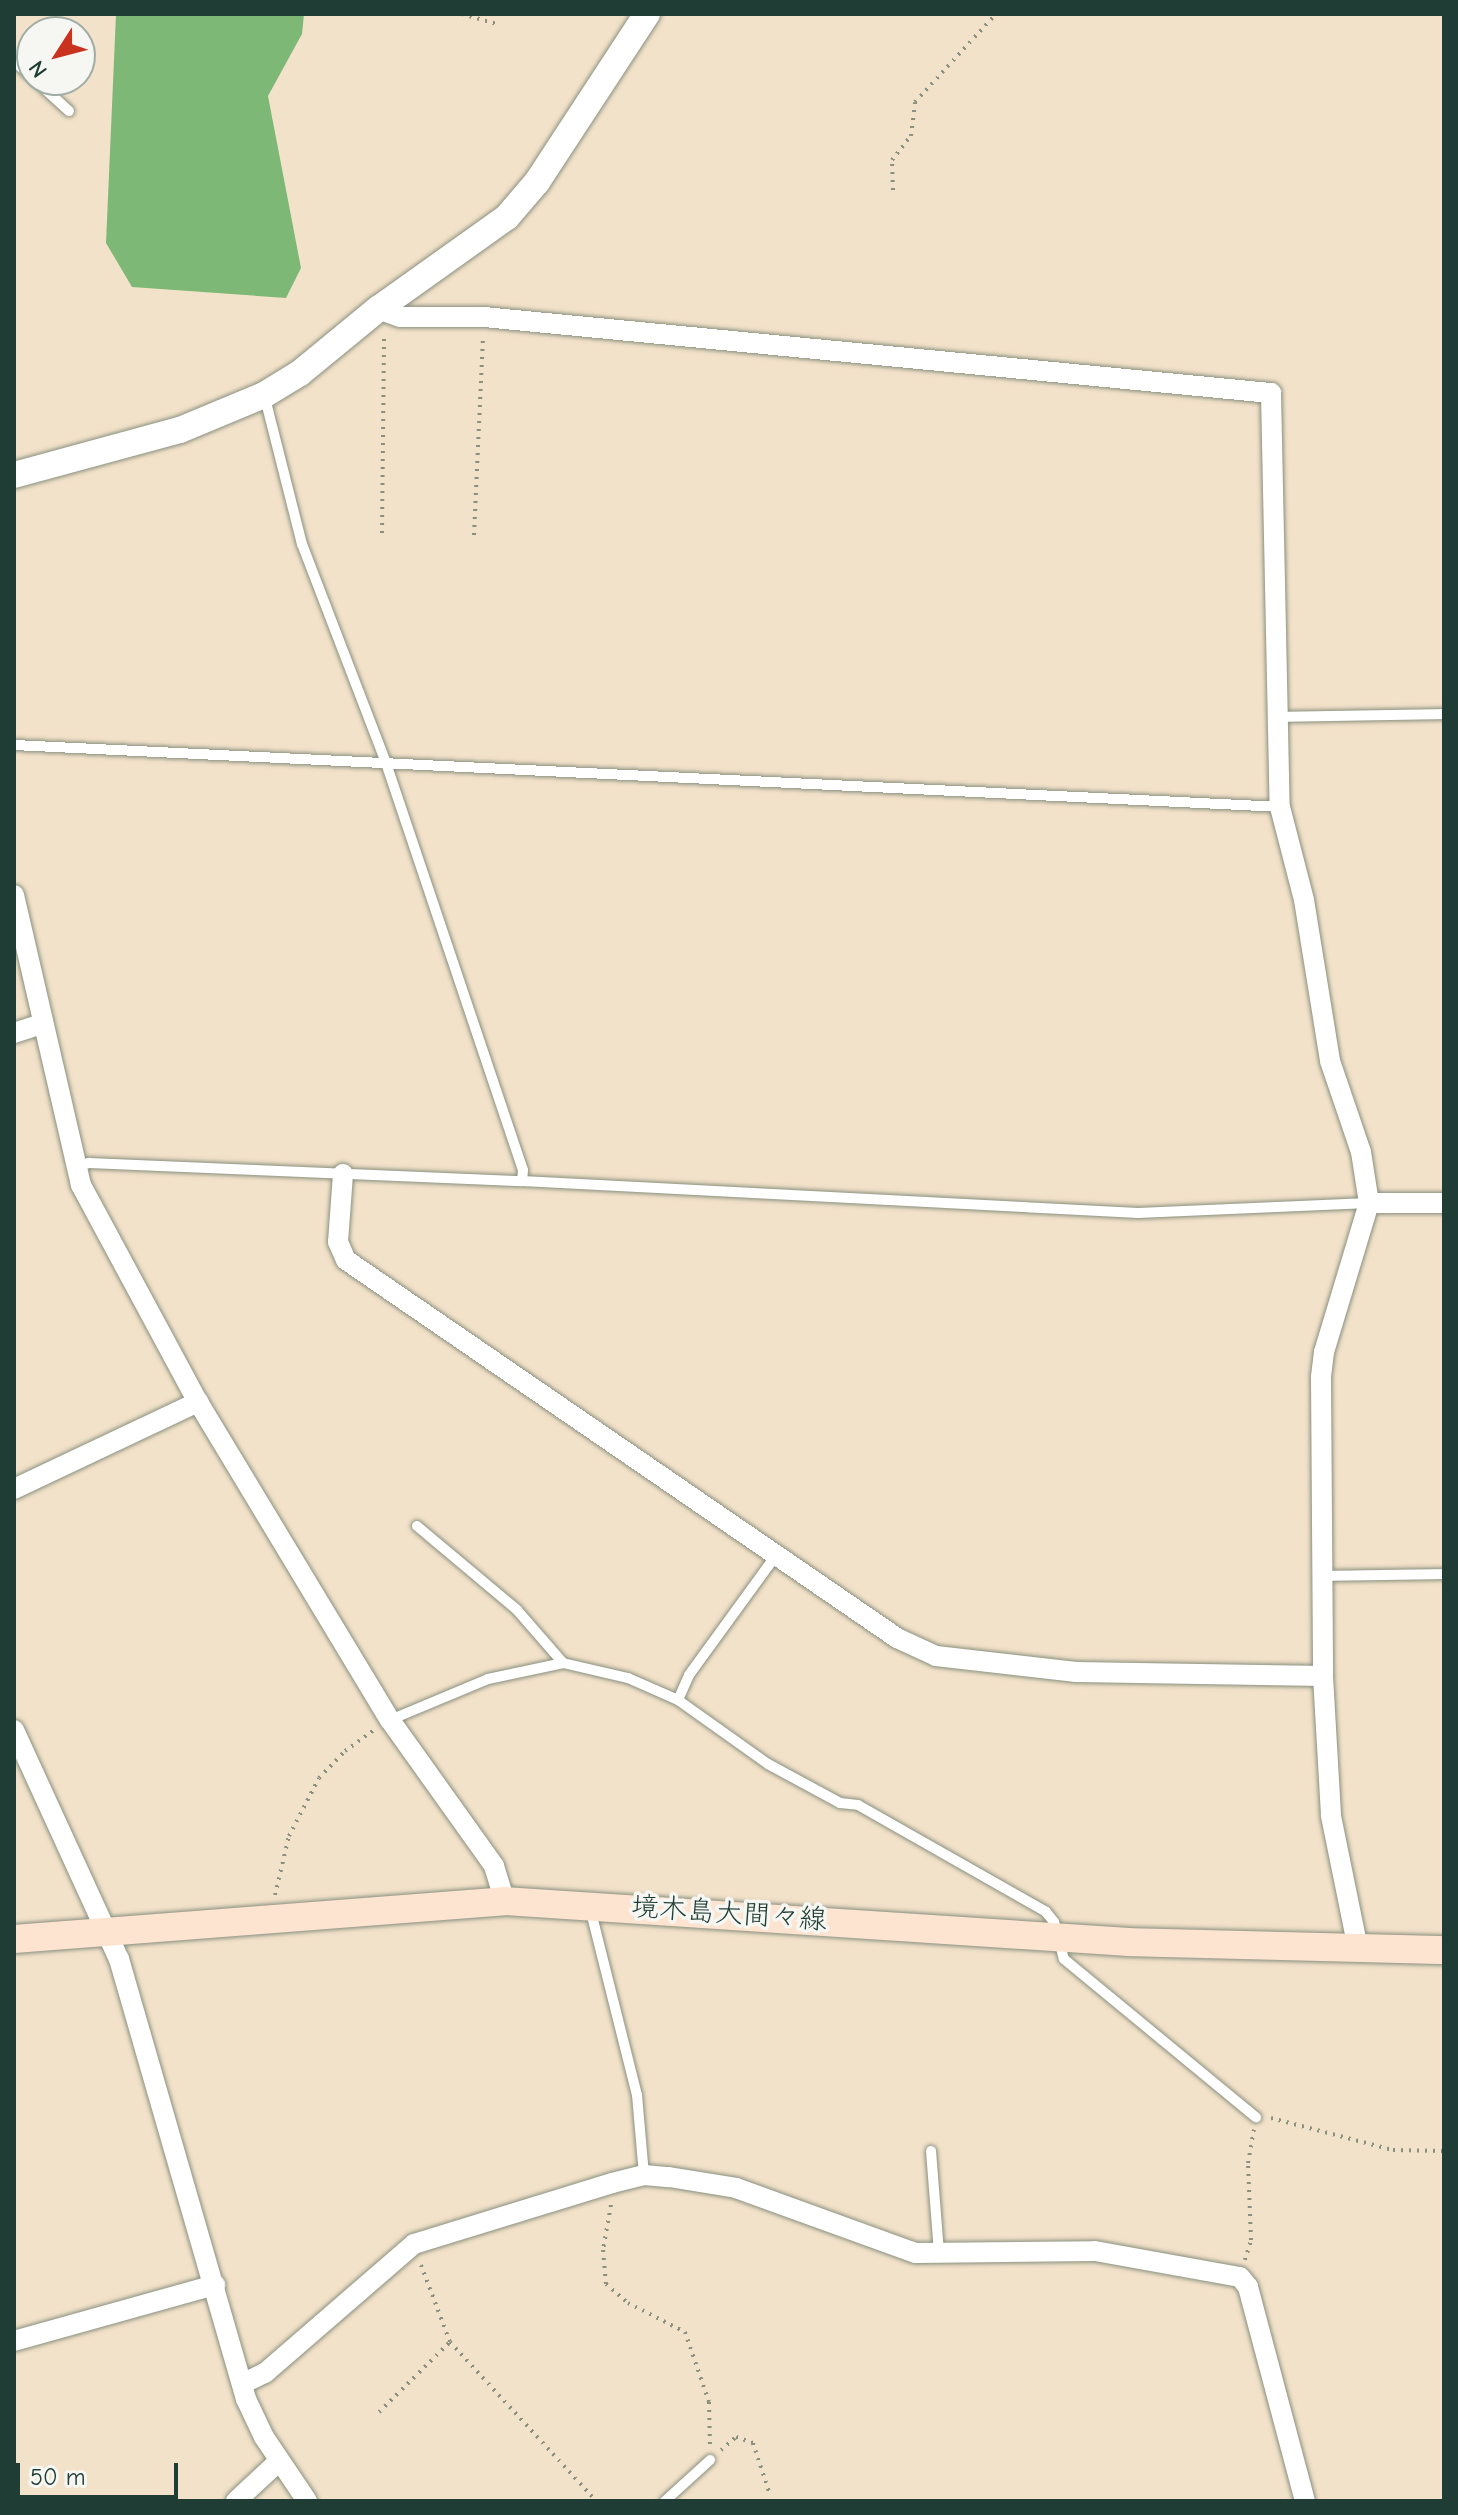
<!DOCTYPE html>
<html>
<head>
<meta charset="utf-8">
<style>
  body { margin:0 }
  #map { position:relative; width:1458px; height:2515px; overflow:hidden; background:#f3e2ca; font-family:"Comic Neue","Klee One",sans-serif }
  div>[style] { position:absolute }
  .forest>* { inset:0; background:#7eb877 }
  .path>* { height:4px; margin-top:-2px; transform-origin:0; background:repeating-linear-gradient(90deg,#89907f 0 2px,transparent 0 8px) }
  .roads { filter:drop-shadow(0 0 2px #89907f) drop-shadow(0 0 2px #89907f) }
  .service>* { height:10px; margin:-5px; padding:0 5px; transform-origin:5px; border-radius:5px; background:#fff }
  .minor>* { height:20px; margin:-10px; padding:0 10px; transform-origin:10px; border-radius:10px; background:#fff }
  .tertiary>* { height:26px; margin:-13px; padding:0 13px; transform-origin:13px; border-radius:13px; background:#fff }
  .secondary>* { height:28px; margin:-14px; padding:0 14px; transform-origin:14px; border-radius:14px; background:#fde4d0 }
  span { translate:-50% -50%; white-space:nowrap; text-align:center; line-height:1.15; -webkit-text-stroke:7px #f6f6f2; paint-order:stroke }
  .street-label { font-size:28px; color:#1f3d34 }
  .frame { position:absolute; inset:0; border:16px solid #1f3d34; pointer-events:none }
  .north { position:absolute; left:16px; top:16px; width:80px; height:80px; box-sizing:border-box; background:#f6f6f2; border:2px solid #a0aca6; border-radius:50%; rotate:234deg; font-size:22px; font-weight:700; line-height:32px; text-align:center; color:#1f3d34 }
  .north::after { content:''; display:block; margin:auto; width:28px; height:36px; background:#c8321e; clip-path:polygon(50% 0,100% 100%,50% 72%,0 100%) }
  .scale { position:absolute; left:16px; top:2463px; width:162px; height:36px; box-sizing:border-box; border:4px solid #1f3d34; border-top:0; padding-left:10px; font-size:24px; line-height:28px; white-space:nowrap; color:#1f3d34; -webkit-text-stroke:6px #f6f6f2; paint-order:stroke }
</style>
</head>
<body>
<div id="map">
  <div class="forest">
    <i style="clip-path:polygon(116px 14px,304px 14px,302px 34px,268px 96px,301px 268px,286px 298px,132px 287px,106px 243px)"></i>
  </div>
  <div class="path">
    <i style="left:462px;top:14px;width:37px;rotate:16deg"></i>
    <i style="left:893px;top:190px;width:30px;rotate:-92deg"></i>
    <i style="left:892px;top:160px;width:31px;rotate:-52deg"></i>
    <i style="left:911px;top:136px;width:34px;rotate:-83deg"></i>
    <i style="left:915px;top:102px;width:120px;rotate:-47.4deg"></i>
    <i style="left:382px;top:533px;width:197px;rotate:-89.4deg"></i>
    <i style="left:474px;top:535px;width:197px;rotate:-87.4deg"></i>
    <i style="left:275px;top:1895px;width:61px;rotate:-76.7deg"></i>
    <i style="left:289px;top:1836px;width:65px;rotate:-62.7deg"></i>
    <i style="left:319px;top:1778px;width:37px;rotate:-46deg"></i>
    <i style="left:345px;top:1751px;width:36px;rotate:-36deg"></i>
    <i style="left:1271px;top:2118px;width:126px;rotate:14.7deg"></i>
    <i style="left:1393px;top:2150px;width:51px;rotate:1.1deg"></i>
    <i style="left:611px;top:2205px;width:46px;rotate:100.1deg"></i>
    <i style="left:603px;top:2250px;width:34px;rotate:85deg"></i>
    <i style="left:606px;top:2284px;width:29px;rotate:41deg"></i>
    <i style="left:628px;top:2303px;width:64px;rotate:27deg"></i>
    <i style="left:685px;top:2332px;width:74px;rotate:71.1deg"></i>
    <i style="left:709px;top:2402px;width:43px;rotate:88.7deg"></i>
    <i style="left:1245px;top:2260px;width:21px;rotate:-73deg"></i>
    <i style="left:1251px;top:2240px;width:77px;rotate:-92.2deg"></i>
    <i style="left:1248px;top:2163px;width:34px;rotate:-80deg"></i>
    <i style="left:421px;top:2265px;width:82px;rotate:69.4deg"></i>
    <i style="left:450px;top:2342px;width:216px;rotate:47.4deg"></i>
    <i style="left:379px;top:2412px;width:100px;rotate:-44.6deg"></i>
    <i style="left:721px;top:2450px;width:20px;rotate:-41deg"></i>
    <i style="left:736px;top:2437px;width:18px;rotate:19deg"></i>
    <i style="left:753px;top:2443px;width:52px;rotate:71.9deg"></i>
  </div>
  <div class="roads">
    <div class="service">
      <i style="left:14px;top:61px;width:24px;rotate:42deg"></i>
      <i style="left:35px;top:80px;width:46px;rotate:42.4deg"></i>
      <i style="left:265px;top:398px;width:151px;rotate:75.8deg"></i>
      <i style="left:302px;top:544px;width:235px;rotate:69deg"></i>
      <i style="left:386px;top:763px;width:429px;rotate:71.4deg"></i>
      <i style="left:523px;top:1170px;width:11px;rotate:95deg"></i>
      <i style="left:1277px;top:717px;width:167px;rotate:-1deg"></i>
      <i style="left:14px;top:745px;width:1268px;rotate:2.8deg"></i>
      <i style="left:74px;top:1167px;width:16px;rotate:-15deg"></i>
      <i style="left:89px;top:1163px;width:433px;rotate:2.4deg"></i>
      <i style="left:522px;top:1181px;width:617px;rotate:2.97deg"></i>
      <i style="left:1138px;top:1213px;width:231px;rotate:-2.5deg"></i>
      <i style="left:417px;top:1526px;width:131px;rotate:40deg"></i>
      <i style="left:517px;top:1610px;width:70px;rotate:49deg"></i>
      <i style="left:1322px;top:1576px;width:122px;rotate:-0.9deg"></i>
      <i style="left:678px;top:1700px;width:27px;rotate:-66deg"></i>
      <i style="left:689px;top:1675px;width:145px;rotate:-54deg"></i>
      <i style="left:390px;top:1720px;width:106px;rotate:-22.7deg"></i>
      <i style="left:488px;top:1679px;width:77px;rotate:-12deg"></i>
      <i style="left:563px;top:1663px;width:67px;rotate:13deg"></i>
      <i style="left:628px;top:1678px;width:55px;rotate:23.7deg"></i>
      <i style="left:678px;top:1700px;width:110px;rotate:35.4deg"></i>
      <i style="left:768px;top:1764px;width:82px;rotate:28.4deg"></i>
      <i style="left:840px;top:1803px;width:18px;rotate:6deg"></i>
      <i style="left:858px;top:1805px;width:216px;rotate:29.6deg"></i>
      <i style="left:1046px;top:1912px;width:13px;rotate:51deg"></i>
      <i style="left:1054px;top:1922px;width:38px;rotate:75deg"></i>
      <i style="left:1064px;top:1959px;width:249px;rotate:39.5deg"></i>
      <i style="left:590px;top:1908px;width:193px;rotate:75.9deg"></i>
      <i style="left:637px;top:2095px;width:80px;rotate:85deg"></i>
      <i style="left:931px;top:2151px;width:102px;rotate:85.5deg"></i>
      <i style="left:665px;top:2501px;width:61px;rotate:-42.3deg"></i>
    </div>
    <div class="minor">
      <i style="left:378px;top:309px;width:23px;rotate:20deg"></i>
      <i style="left:400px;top:317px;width:84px"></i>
      <i style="left:484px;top:317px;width:791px;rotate:5.52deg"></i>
      <i style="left:1271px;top:393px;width:414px;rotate:88.8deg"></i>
      <i style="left:1280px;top:807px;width:96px;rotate:75.5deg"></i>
      <i style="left:1304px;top:900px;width:163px;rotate:80.8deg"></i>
      <i style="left:1330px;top:1061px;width:96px;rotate:71.2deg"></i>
      <i style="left:1361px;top:1152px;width:52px;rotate:81.1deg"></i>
      <i style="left:1369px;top:1203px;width:156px;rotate:106.8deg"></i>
      <i style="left:1324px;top:1352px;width:25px;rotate:97deg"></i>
      <i style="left:1321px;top:1377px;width:299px;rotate:89.6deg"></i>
      <i style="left:1323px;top:1676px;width:140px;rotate:86.7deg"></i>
      <i style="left:1331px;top:1816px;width:136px;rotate:78.5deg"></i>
      <i style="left:14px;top:895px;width:298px;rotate:77deg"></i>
      <i style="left:81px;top:1185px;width:247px;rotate:61.7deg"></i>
      <i style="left:198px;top:1402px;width:371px;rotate:58.9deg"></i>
      <i style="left:390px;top:1720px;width:179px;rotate:54.5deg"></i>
      <i style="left:494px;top:1866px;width:37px;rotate:73deg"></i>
      <i style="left:14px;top:1033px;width:28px;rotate:-18deg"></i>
      <i style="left:343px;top:1174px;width:68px;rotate:94.2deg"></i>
      <i style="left:338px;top:1242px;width:20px;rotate:66deg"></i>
      <i style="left:346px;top:1260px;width:668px;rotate:34.45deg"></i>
      <i style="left:897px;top:1638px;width:43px;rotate:24.8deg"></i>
      <i style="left:936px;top:1656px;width:141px;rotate:6.5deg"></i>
      <i style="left:1076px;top:1672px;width:247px;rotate:0.9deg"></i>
      <i style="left:1369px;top:1203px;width:75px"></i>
      <i style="left:14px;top:1489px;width:204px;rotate:-25.3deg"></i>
      <i style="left:14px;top:1730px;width:252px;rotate:65.4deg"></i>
      <i style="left:119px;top:1959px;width:458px;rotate:73.9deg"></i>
      <i style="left:246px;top:2399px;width:42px;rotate:64.7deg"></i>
      <i style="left:264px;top:2437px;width:77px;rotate:56.1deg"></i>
      <i style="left:14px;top:2341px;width:209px;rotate:-15.6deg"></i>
      <i style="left:242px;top:2384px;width:25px;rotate:-26deg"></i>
      <i style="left:265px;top:2373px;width:197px;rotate:-40.9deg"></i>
      <i style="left:414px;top:2244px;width:207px;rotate:-17.1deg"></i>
      <i style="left:612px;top:2183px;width:33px;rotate:-14deg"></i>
      <i style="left:644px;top:2175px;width:25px;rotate:5deg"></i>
      <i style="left:669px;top:2177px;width:68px;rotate:9.3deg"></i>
      <i style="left:736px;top:2188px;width:191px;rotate:19.9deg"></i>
      <i style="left:916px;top:2253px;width:179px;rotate:-0.6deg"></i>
      <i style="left:1095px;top:2251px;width:147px;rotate:10.2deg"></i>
      <i style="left:1240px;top:2277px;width:13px;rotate:51deg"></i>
      <i style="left:1248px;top:2287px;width:221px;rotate:75.1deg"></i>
      <i style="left:236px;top:2501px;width:59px;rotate:-42.9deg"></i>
    </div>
    <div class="tertiary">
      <i style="left:14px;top:475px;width:172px;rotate:-15.2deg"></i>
      <i style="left:180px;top:430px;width:91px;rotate:-22.6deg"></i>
      <i style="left:264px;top:395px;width:42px;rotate:-31.4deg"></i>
      <i style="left:300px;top:373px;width:101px;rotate:-39.4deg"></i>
      <i style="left:378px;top:309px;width:158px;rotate:-35.5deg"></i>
      <i style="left:507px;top:217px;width:46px;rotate:-49.4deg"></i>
      <i style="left:537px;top:182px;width:201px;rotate:-56.8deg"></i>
    </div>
    <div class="secondary">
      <i style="left:14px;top:1939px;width:492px;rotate:-4.4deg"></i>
      <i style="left:505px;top:1901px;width:625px;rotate:3.76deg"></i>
      <i style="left:1129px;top:1942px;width:315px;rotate:1.5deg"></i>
    </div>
  </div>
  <div class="street-label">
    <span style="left:729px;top:1913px;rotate:4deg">境木島大間々線</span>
  </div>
  <div class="frame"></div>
  <div class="north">N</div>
  <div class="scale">50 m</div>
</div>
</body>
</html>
